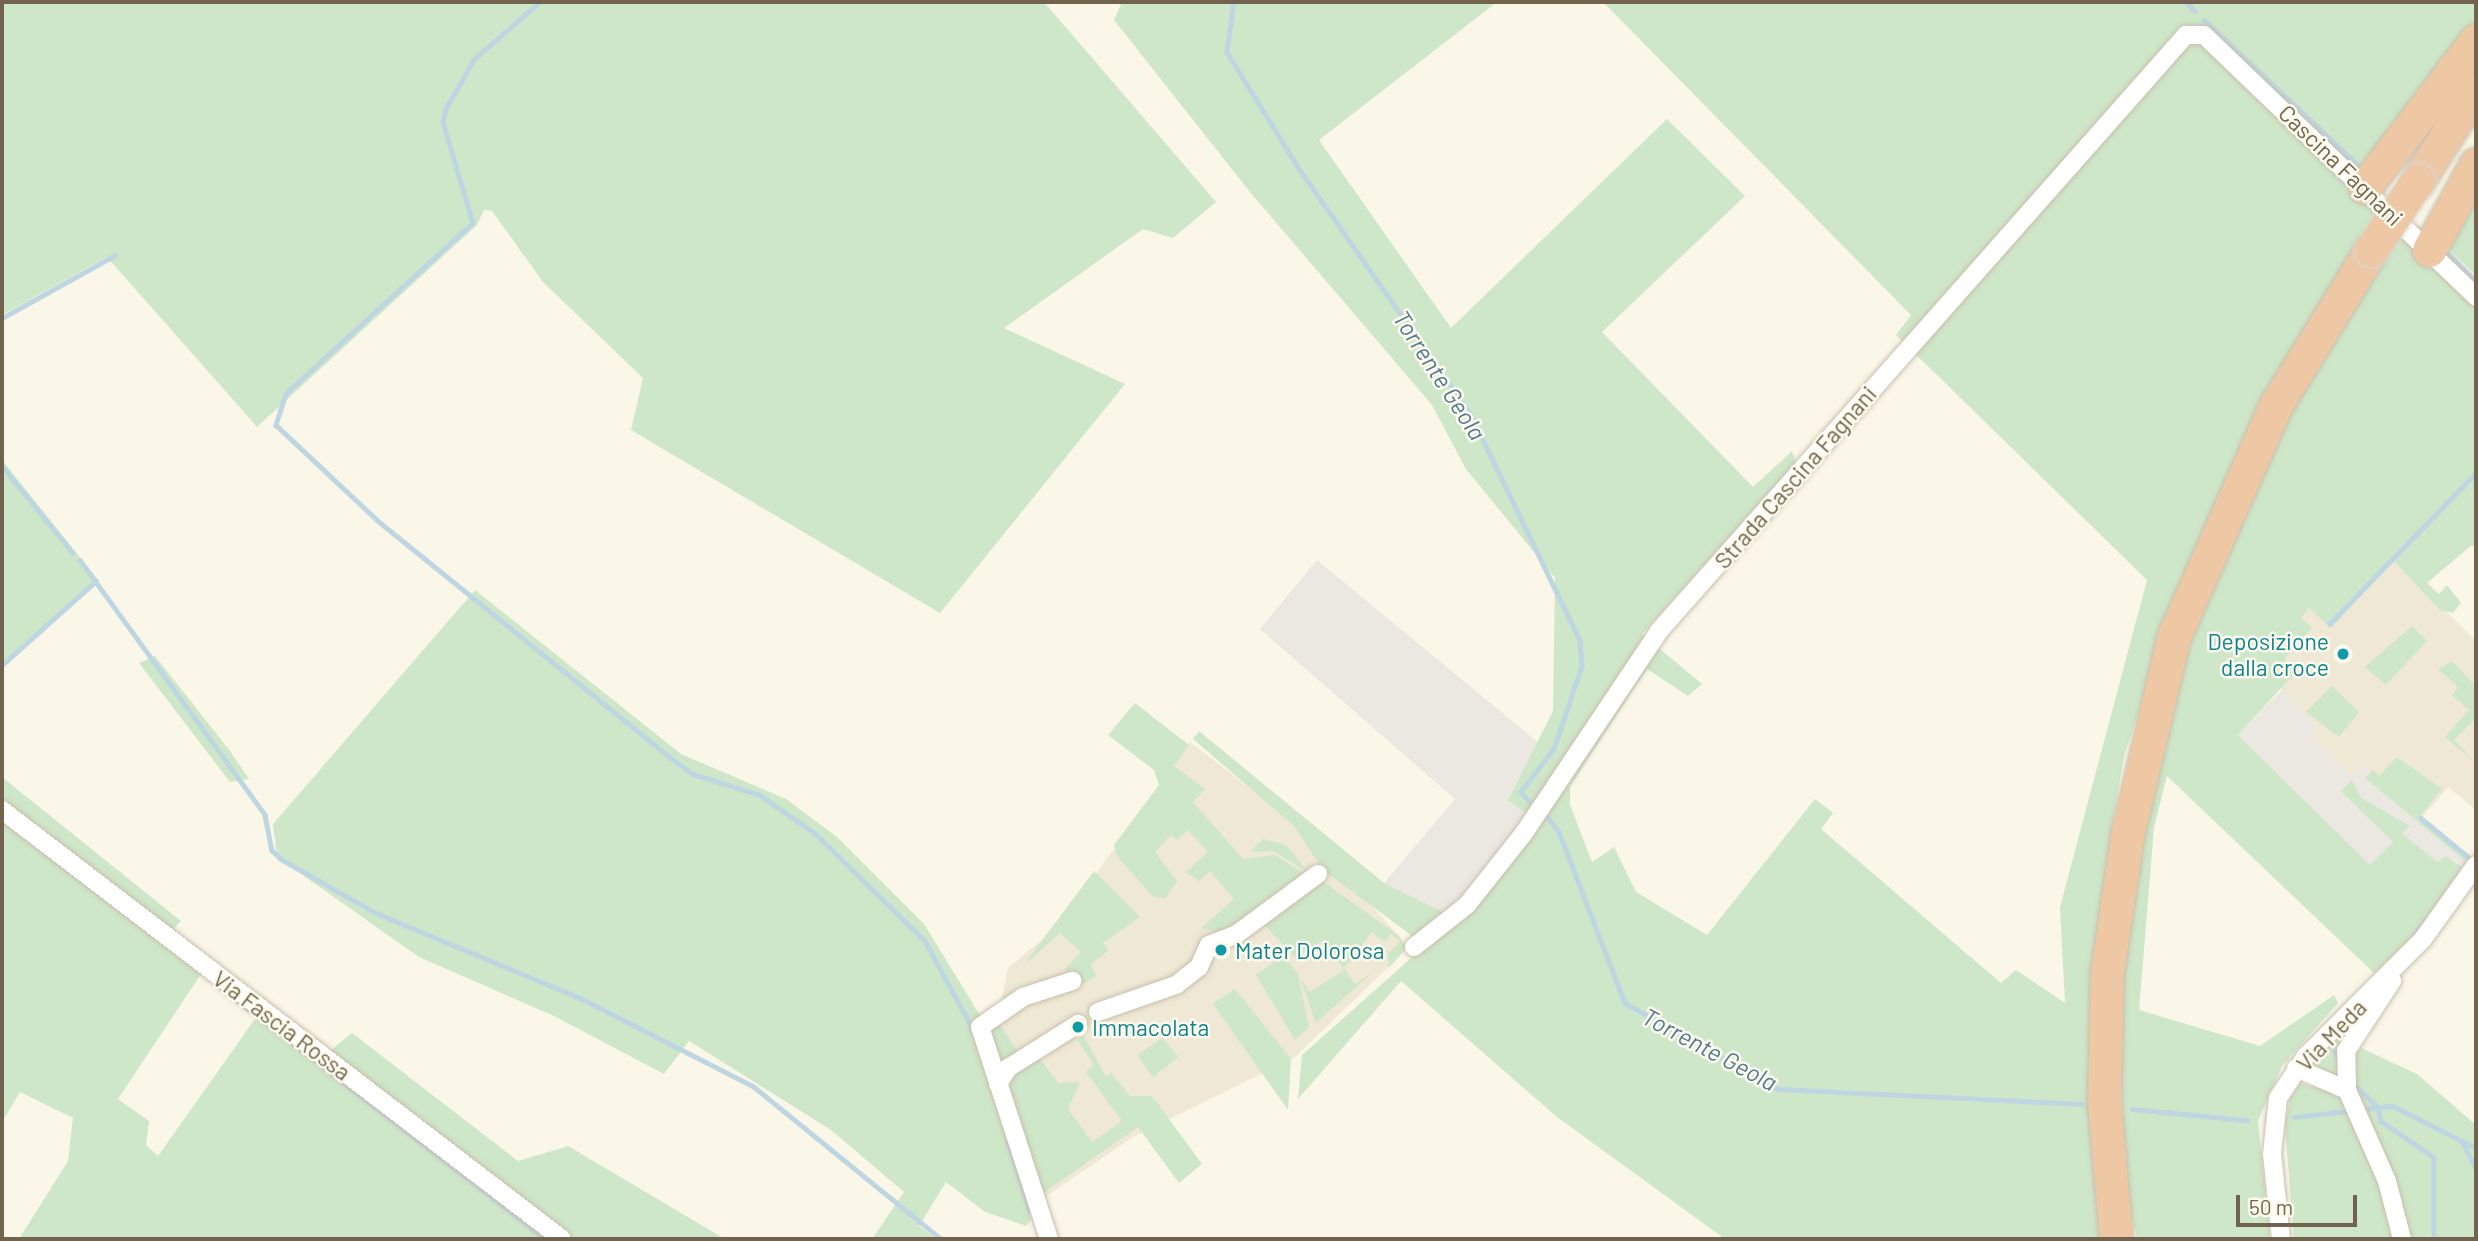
<!DOCTYPE html>
<html>
<head>
<meta charset="utf-8">
<style>
  body { margin:0 }
  #map { position:relative; width:2478px; height:1241px; overflow:hidden; background:#faf7e8; font-family:Barlow,sans-serif }
  div>[style] { position:absolute }
  [style*='--x'] { left:calc(var(--x)*1px); top:calc(var(--y)*1px); width:calc(var(--w)*1px); rotate:calc(var(--a)*1deg) }
  .residential>* { inset:0; background:#eee8d4 }
  .industrial>* { inset:0; background:#ebe8e1 }
  .green>* { inset:0; background:#cee7c8 }
  .stream>* { height:4.5px; margin:-2.25px; padding:0 2.25px; transform-origin:2.25px; border-radius:2.25px; background:#bed6e2 }
  .roads { filter:drop-shadow(0 0 2px #c8bfac) drop-shadow(0 0 2px #c8bfac) }
  .street>* { height:18px; margin:-9px; padding:0 9px; transform-origin:9px; border-radius:9px; background:#fff }
  .highway>* { height:33px; margin:-16.5px; padding:0 16.5px; transform-origin:16.5px; border-radius:16.5px; background:#eec7a5 }
  .bridges { filter:drop-shadow(0 0 2px #dad6d1) drop-shadow(0 0 2px #dad6d1) }
  .highway-bridge>* { height:33px; margin:-16.5px; padding:0 16.5px; transform-origin:16.5px; border-radius:16.5px; background:#eec7a5 }
  .dots>* { width:19px; height:19px; translate:-50% -50%; box-sizing:border-box; border:4px solid #fdfbee; border-radius:50% }
  span { translate:-50% -50%; white-space:nowrap; text-align:center; line-height:1.15; -webkit-text-stroke:5px #fdfbee; paint-order:stroke }
  .street-label { font-size:23px; color:#72634e }
  .culture-label { font-size:23px; color:#0d838f }
  .right { translate:-100% -50%; text-align:right }
  .left { translate:0 -50%; text-align:left }
  .water-label { font-size:24px; color:#517990; font-style:italic }
  .frame { position:absolute; inset:0; border:4px solid #72634e; pointer-events:none }
  .scale { position:absolute; left:2236px; top:1195px; width:121px; height:32px; box-sizing:border-box; border:4px solid #72634e; border-top:0; padding-left:9px; font-size:21px; line-height:24px; white-space:nowrap; color:#72634e; -webkit-text-stroke:5px #fdfbee; paint-order:stroke }
</style>
</head>
<body>
<div id="map">
  <div class="residential">
    <i style="clip-path:polygon(2394px 559px,2475px 640px,2476px 810px,2448px 787px,2439px 798px,2397px 761px,2379px 779px,2352px 776px,2310px 736px,2318px 727px,2277px 684px,2278px 657px,2296px 618px,2310px 604px)"></i>
    <i style="clip-path:polygon(1190px 742px,1299px 826px,1409px 947px,1295px 1057px,1133px 1137px,1042px 1199px,995px 1033px,1008px 968px,1055px 929px,1114px 849px,1158px 888px,1152px 850px,1171px 766px)"></i>
  </div>
  <div class="industrial">
    <i style="clip-path:polygon(1317px 560px,1541px 745px,1528px 762px,1532px 818px,1449px 915px,1384px 883px,1455px 799px,1260px 629px)"></i>
    <i style="clip-path:polygon(2283px 689px,2318px 727px,2310px 736px,2352px 776px,2362px 764px,2380px 779px,2397px 760px,2439px 798px,2422px 817px,2472px 861px,2432px 911px,2370px 865px,2238px 735px)"></i>
  </div>
  <div class="green">
    <i style="clip-path:polygon(2px 2px,1044px 2px,1216px 202px,1173px 238px,1143px 229px,1004px 328px,1125px 384px,940px 613px,631px 430px,643px 378px,543px 282px,492px 211px,484px 210px,477px 225px,257px 427px,107px 257px,2px 315px)"></i>
    <i style="clip-path:polygon(1122px 2px,1497px 2px,1319px 140px,1451px 328px,1667px 119px,1745px 196px,1602px 332px,1753px 487px,1792px 451px,1796px 463px,1642px 634px,1702px 684px,1688px 696px,1647px 669px,1570px 787px,1570px 805px,1592px 862px,1614px 847px,1636px 892px,1707px 935px,1815px 799px,1833px 813px,1821px 829px,2001px 983px,2016px 970px,2065px 1003px,2060px 907px,2147px 580px,1896px 335px,1911px 315px,1603px 2px,2476px 2px,2476px 29px,2353px 196px,2379px 211px,2163px 638px,2124px 756px,2111px 833px,2101px 1239px,1725px 1239px,1557px 1117px,1401px 981px,1298px 1099px,1302px 1055px,1490px 888px,1531px 839px,1532px 818px,1508px 800px,1553px 711px,1555px 578px,1466px 469px,1432px 405px,1250px 192px,1114px 20px)"></i>
    <i style="clip-path:polygon(2476px 178px,2476px 276px,2441px 242px)"></i>
    <i style="clip-path:polygon(2401px 235px,2476px 307px,2476px 549px,2472px 545px,2427px 583px,2439px 594px,2447px 585px,2461px 603px,2453px 613px,2440px 610px,2394px 561px,2331px 628px,2309px 608px,2301px 618px,2312px 628px,2284px 659px,2297px 671px,2238px 735px,2370px 865px,2393px 842px,2341px 791px,2352px 780px,2361px 798px,2410px 826px,2402px 833px,2437px 862px,2445px 856px,2462px 867px,2418px 932px,2374px 973px,2167px 776px,2154px 828px,2139px 1010px,2260px 1046px,2334px 995px,2338px 1003px,2282px 1066px,2258px 1121px,2270px 1239px,2137px 1239px,2125px 1189px,2119px 1009px,2141px 833px,2178px 679px,2221px 553px,2277px 436px)"></i>
    <i style="clip-path:polygon(2px 460px,99px 581px,2px 668px)"></i>
    <i style="clip-path:polygon(475px 590px,681px 754px,786px 799px,837px 837px,924px 924px,981px 1017px,972px 1021px,1031px 1220px,1026px 1226px,985px 1212px,946px 1182px,919px 1226px,937px 1239px,872px 1239px,904px 1192px,831px 1130px,689px 1041px,664px 1074px,554px 1016px,419px 957px,277px 857px,273px 824px)"></i>
    <i style="clip-path:polygon(2412px 626px,2427px 641px,2386px 685px,2365px 667px)"></i>
    <i style="clip-path:polygon(155px 656px,230px 751px,249px 779px,230px 782px,139px 663px)"></i>
    <i style="clip-path:polygon(2452px 661px,2476px 686px,2476px 718px,2454px 740px,2476px 763px,2445px 737px,2469px 710px,2452px 695px,2458px 687px,2438px 669px)"></i>
    <i style="clip-path:polygon(2332px 686px,2359px 712px,2339px 737px,2306px 712px)"></i>
    <i style="clip-path:polygon(1135px 703px,1189px 745px,1174px 766px,1205px 789px,1193px 802px,1243px 859px,1275px 855px,1305px 874px,1226px 933px,1201px 928px,1234px 899px,1210px 871px,1199px 881px,1186px 872px,1208px 852px,1188px 830px,1177px 840px,1171px 835px,1155px 852px,1177px 881px,1165px 899px,1152px 896px,1117px 856px,1114px 845px,1159px 785px,1154px 770px,1108px 735px)"></i>
    <i style="clip-path:polygon(1199px 731px,1384px 883px,1449px 915px,1419px 941px,1323px 870px,1294px 826px,1193px 739px)"></i>
    <i style="clip-path:polygon(2397px 757px,2442px 789px,2421px 815px,2468px 856px,2464px 860px,2365px 778px,2373px 770px,2379px 776px)"></i>
    <i style="clip-path:polygon(2px 777px,181px 921px,170px 933px,2px 799px)"></i>
    <i style="clip-path:polygon(2px 814px,203px 971px,118px 1099px,149px 1121px,146px 1145px,158px 1156px,257px 1016px,552px 1239px,19px 1239px,68px 1161px,73px 1118px,20px 1092px,2px 1122px)"></i>
    <i style="clip-path:polygon(1263px 839px,1286px 845px,1309px 873px,1273px 851px,1250px 852px)"></i>
    <i style="clip-path:polygon(1094px 871px,1140px 917px,1103px 943px,1109px 950px,1090px 965px,1097px 976px,1083px 984px,1065px 969px,1081px 952px,1060px 933px,1023px 966px)"></i>
    <i style="clip-path:polygon(1324px 882px,1399px 936px,1406px 948px,1389px 968px,1388px 954px,1400px 941px,1391px 934px,1384px 942px,1372px 932px,1344px 968px,1355px 984px,1372px 973px,1316px 1023px,1300px 978px,1310px 992px,1344px 970px,1324px 940px,1296px 958px,1262px 923px)"></i>
    <i style="clip-path:polygon(1283px 955px,1298px 974px,1309px 1027px,1295px 1040px,1256px 975px)"></i>
    <i style="clip-path:polygon(1235px 989px,1291px 1059px,1288px 1110px,1213px 1004px)"></i>
    <i style="clip-path:polygon(997px 1020px,1021px 1056px,998px 1066px,987px 1028px)"></i>
    <i style="clip-path:polygon(2358px 1022px,2345px 1081px,2313px 1069px,2313px 1061px)"></i>
    <i style="clip-path:polygon(1078px 1025px,1106px 1077px,1111px 1073px,1130px 1096px,1152px 1096px,1202px 1164px,1179px 1183px,1138px 1127px,1039px 1196px,1004px 1081px,1038px 1056px,1058px 1083px,1080px 1082px,1068px 1109px,1092px 1142px,1122px 1121px,1086px 1072px,1094px 1065px,1078px 1041px)"></i>
    <i style="clip-path:polygon(352px 1033px,518px 1161px,568px 1146px,725px 1239px,568px 1239px,326px 1054px)"></i>
    <i style="clip-path:polygon(1206px 1035px,1153px 1077px,1137px 1055px,1163px 1038px,1178px 1057px)"></i>
    <i style="clip-path:polygon(2361px 1048px,2417px 1074px,2476px 1125px,2476px 1239px,2294px 1239px,2285px 1126px,2290px 1099px,2300px 1083px,2344px 1096px,2351px 1059px)"></i>
  </div>
  <div class="stream">
    <i style="--x:540;--y:2;--w:88;--a:138.7"></i>
    <i style="--x:474;--y:60;--w:56;--a:119.7"></i>
    <i style="--x:446;--y:109;--w:13;--a:103"></i>
    <i style="--x:443;--y:122;--w:105;--a:73.5"></i>
    <i style="--x:473;--y:223;--w:253;--a:137.6"></i>
    <i style="--x:286;--y:394;--w:33;--a:108"></i>
    <i style="--x:276;--y:425;--w:139;--a:43.2"></i>
    <i style="--x:377;--y:520;--w:383;--a:39"></i>
    <i style="--x:675;--y:761;--w:22;--a:36"></i>
    <i style="--x:693;--y:774;--w:70;--a:17.4"></i>
    <i style="--x:760;--y:795;--w:68;--a:34.9"></i>
    <i style="--x:816;--y:834;--w:153;--a:44.5"></i>
    <i style="--x:925;--y:941;--w:100;--a:61.4"></i>
    <i style="--x:1234;--y:2;--w:50;--a:98"></i>
    <i style="--x:1227;--y:52;--w:139;--a:58.3"></i>
    <i style="--x:1300;--y:170;--w:299;--a:55.1"></i>
    <i style="--x:1471;--y:415;--w:250;--a:64.2"></i>
    <i style="--x:1580;--y:640;--w:26;--a:86"></i>
    <i style="--x:1582;--y:666;--w:88;--a:108.6"></i>
    <i style="--x:1554;--y:749;--w:54;--a:127.5"></i>
    <i style="--x:1521;--y:792;--w:12;--a:48"></i>
    <i style="--x:2186;--y:2;--w:13;--a:45"></i>
    <i style="--x:2204;--y:20;--w:217;--a:43.3"></i>
    <i style="--x:2446;--y:251;--w:42;--a:45"></i>
    <i style="--x:2;--y:318;--w:129;--a:-29.1"></i>
    <i style="--x:2;--y:466;--w:112;--a:50.8"></i>
    <i style="--x:80;--y:560;--w:315;--a:54"></i>
    <i style="--x:265;--y:815;--w:36;--a:79"></i>
    <i style="--x:272;--y:850;--w:13;--a:45"></i>
    <i style="--x:281;--y:859;--w:109;--a:29.6"></i>
    <i style="--x:376;--y:913;--w:221;--a:22.6"></i>
    <i style="--x:580;--y:998;--w:194;--a:27"></i>
    <i style="--x:753;--y:1086;--w:242;--a:39.1"></i>
    <i style="--x:2329;--y:624;--w:211;--a:-45.8"></i>
    <i style="--x:2;--y:665;--w:126;--a:-41.8"></i>
    <i style="--x:1547;--y:816;--w:20;--a:53"></i>
    <i style="--x:1559;--y:832;--w:183;--a:68.9"></i>
    <i style="--x:1625;--y:1003;--w:176;--a:29.3"></i>
    <i style="--x:1778;--y:1089;--w:304;--a:2.8"></i>
    <i style="--x:2421;--y:818;--w:67;--a:39.6"></i>
    <i style="--x:2415;--y:934;--w:21;--a:-51"></i>
    <i style="--x:222;--y:989;--w:408;--a:37.7"></i>
    <i style="--x:2335;--y:1051;--w:16;--a:68"></i>
    <i style="--x:2356;--y:1086;--w:30;--a:44"></i>
    <i style="--x:2378;--y:1107;--w:14;--a:78"></i>
    <i style="--x:2381;--y:1121;--w:64;--a:34.2"></i>
    <i style="--x:2434;--y:1157;--w:82;--a:90"></i>
    <i style="--x:2132;--y:1109;--w:116;--a:5.5"></i>
    <i style="--x:2362;--y:1109;--w:31;--a:-6"></i>
    <i style="--x:2393;--y:1106;--w:93;--a:26.8"></i>
    <i style="--x:2294;--y:1117;--w:55;--a:-6.2"></i>
    <i style="--x:1008;--y:1141;--w:73;--a:72.6"></i>
    <i style="--x:2462;--y:1141;--w:30;--a:63"></i>
    <i style="--x:1038;--y:1238;--w:1;--a:45"></i>
  </div>
  <div class="roads">
    <div class="street">
      <i style="--x:2;--y:810;--w:705;--a:37.45"></i>
      <i style="--x:1414;--y:947;--w:68;--a:-38.4"></i>
      <i style="--x:1467;--y:905;--w:92;--a:-51.6"></i>
      <i style="--x:1524;--y:833;--w:243;--a:-56.2"></i>
      <i style="--x:1659;--y:631;--w:796;--a:-48.52"></i>
      <i style="--x:2186;--y:35;--w:18;--a:0"></i>
      <i style="--x:2204;--y:35;--w:378;--a:43.9"></i>
      <i style="--x:1098;--y:1012;--w:83;--a:-19.1"></i>
      <i style="--x:1176;--y:985;--w:29;--a:-38"></i>
      <i style="--x:1199;--y:967;--w:24;--a:-66"></i>
      <i style="--x:1209;--y:945;--w:30;--a:-21"></i>
      <i style="--x:1237;--y:934;--w:101;--a:-36.5"></i>
      <i style="--x:2296;--y:1068;--w:56;--a:23.3"></i>
      <i style="--x:2347;--y:1090;--w:99;--a:66.3"></i>
      <i style="--x:2387;--y:1181;--w:60;--a:75.5"></i>
      <i style="--x:998;--y:1084;--w:19;--a:-58"></i>
      <i style="--x:1008;--y:1068;--w:83;--a:-32.2"></i>
      <i style="--x:2347;--y:1090;--w:39;--a:-91"></i>
      <i style="--x:2346;--y:1051;--w:84;--a:-56.7"></i>
      <i style="--x:1049;--y:1239;--w:223;--a:-108"></i>
      <i style="--x:980;--y:1027;--w:52;--a:-34.9"></i>
      <i style="--x:1023;--y:997;--w:52;--a:-18.1"></i>
      <i style="--x:2281;--y:1239;--w:85;--a:-96"></i>
      <i style="--x:2272;--y:1154;--w:56;--a:-83.9"></i>
      <i style="--x:2278;--y:1098;--w:50;--a:-56.3"></i>
      <i style="--x:2306;--y:1056;--w:165;--a:-45"></i>
      <i style="--x:2423;--y:939;--w:91;--a:-54.4"></i>
    </div>
    <div class="highway">
      <i style="--x:2418;--y:180;--w:108;--a:-57.5"></i>
      <i style="--x:2365;--y:187;--w:184;--a:-52.9"></i>
      <i style="--x:2429;--y:250;--w:98;--a:-61.3"></i>
      <i style="--x:2116;--y:1239;--w:138;--a:-95"></i>
      <i style="--x:2104;--y:1102;--w:130;--a:-88.7"></i>
      <i style="--x:2107;--y:972;--w:137;--a:-81.6"></i>
      <i style="--x:2127;--y:836;--w:205;--a:-76.8"></i>
      <i style="--x:2174;--y:636;--w:253;--a:-66.2"></i>
      <i style="--x:2276;--y:405;--w:182;--a:-58.5"></i>
    </div>
  </div>
  <div class="bridges">
    <div class="highway-bridge">
      <i style="--x:2371;--y:250;--w:84;--a:-56.1"></i>
    </div>
  </div>
  <div class="dots">
    <i style="left:2343px;top:654px;background:#0f9aa8"></i>
    <i style="left:1221px;top:950px;background:#0f9aa8"></i>
    <i style="left:1078px;top:1027px;background:#0f9aa8"></i>
  </div>
  <div class="street-label">
    <span style="left:2341px;top:165px;rotate:44deg">Cascina Fagnani</span>
    <span style="left:1795px;top:477px;rotate:-49deg">Strada Cascina Fagnani</span>
    <span style="left:282px;top:1025px;rotate:37deg">Via Fascia Rossa</span>
    <span style="left:2331px;top:1035px;rotate:-46deg">Via Meda</span>
  </div>
  <div class="culture-label">
    <span class="right" style="left:2329px;top:654px">Deposizione<br>dalla croce</span>
    <span class="left" style="left:1235px;top:950px">Mater Dolorosa</span>
    <span class="left" style="left:1092px;top:1027px">Immacolata</span>
  </div>
  <div class="water-label">
    <span style="left:1440px;top:375px;rotate:57deg">Torrente Geola</span>
    <span style="left:1710px;top:1049px;rotate:28deg">Torrente Geola</span>
  </div>
  <div class="frame"></div>
  <div class="scale">50 m</div>
</div>
</body>
</html>
